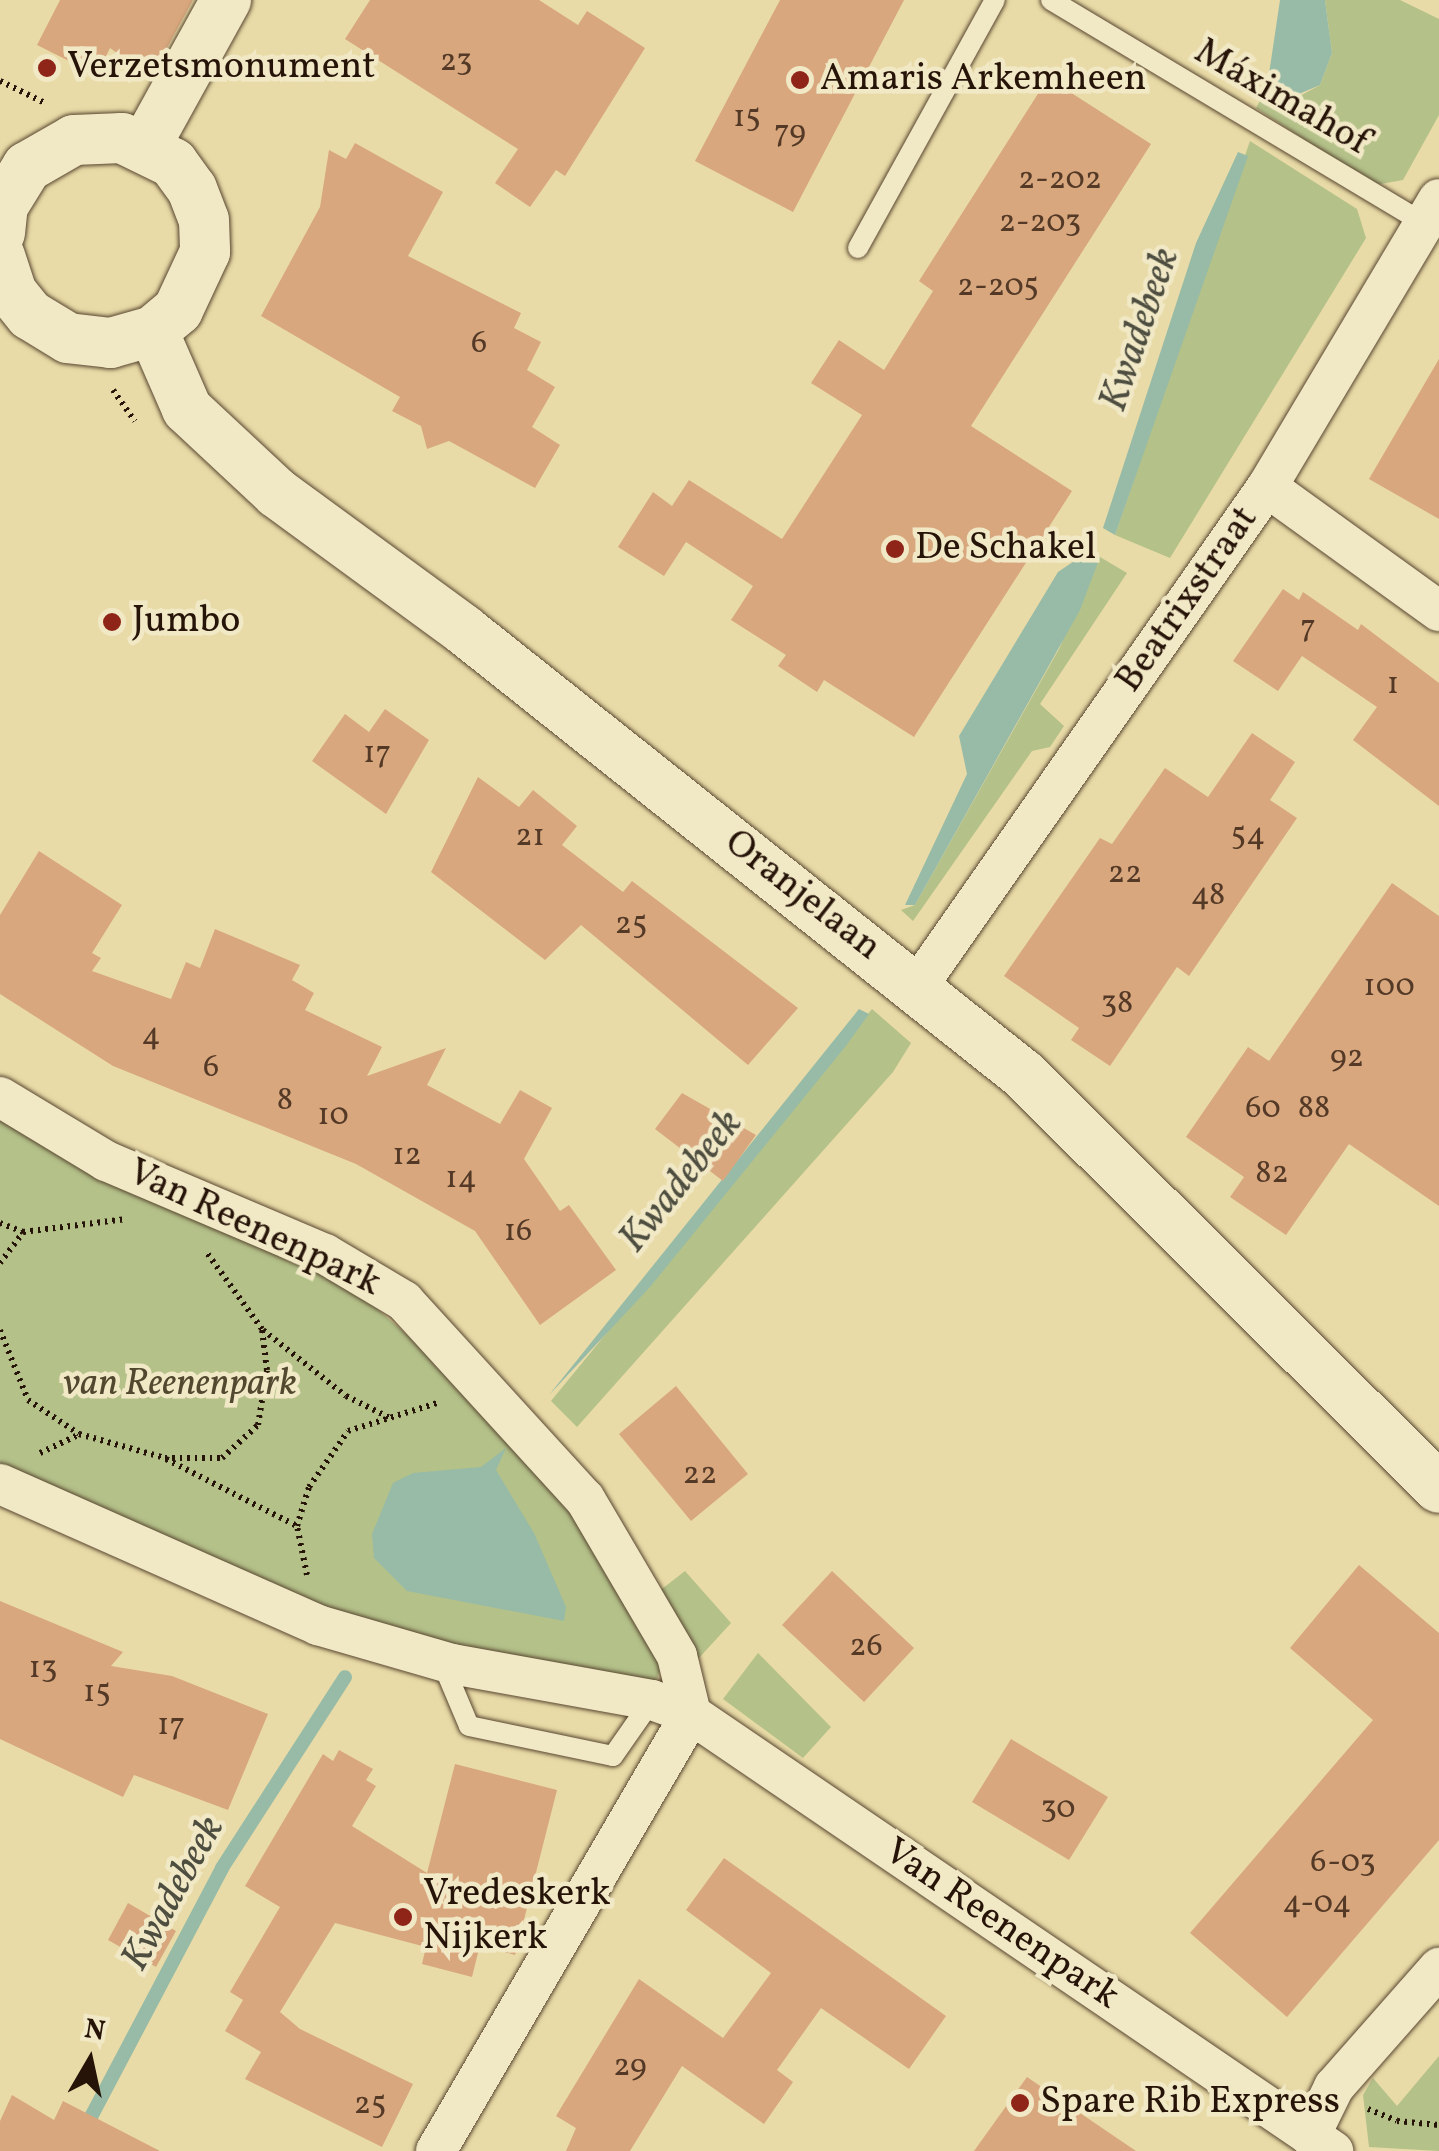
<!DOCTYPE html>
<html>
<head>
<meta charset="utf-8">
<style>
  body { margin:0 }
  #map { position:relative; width:1439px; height:2151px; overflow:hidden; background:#e9dba7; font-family:Vollkorn,serif }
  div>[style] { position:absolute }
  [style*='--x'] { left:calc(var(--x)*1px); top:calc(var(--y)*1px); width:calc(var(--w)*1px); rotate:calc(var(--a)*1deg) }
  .green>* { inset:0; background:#b4c189 }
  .water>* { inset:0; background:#97bba6 }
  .stream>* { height:14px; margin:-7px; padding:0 7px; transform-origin:7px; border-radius:7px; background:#97bba6 }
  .building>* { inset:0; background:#d8a77e }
  .path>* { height:6px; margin-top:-3px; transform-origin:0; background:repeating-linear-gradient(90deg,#271409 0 2.5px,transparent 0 7.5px) }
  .roads { filter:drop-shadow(0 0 2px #584630) drop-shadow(0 0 2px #584630) }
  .service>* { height:20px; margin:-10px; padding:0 10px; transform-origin:10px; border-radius:10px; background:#f1e8c6 }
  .minor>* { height:40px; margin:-20px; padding:0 20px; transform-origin:20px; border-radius:20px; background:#f1e8c6 }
  .tertiary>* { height:50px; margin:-25px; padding:0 25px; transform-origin:25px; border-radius:25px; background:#f1e8c6 }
  .dots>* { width:28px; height:28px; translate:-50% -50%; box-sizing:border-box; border:5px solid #f1e8c6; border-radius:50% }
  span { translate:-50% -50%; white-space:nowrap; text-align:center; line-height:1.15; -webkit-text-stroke:9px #f1e8c6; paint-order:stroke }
  .number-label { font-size:32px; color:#533926 }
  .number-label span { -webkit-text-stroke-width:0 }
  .poi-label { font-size:38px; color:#271409 }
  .left { translate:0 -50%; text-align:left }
  .street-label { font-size:38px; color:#271409 }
  .park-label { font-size:38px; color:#51482f; font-style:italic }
  .water-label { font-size:40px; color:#4e4e40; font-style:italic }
  .north { position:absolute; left:40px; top:2011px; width:100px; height:100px; -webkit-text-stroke:8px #f1e8c6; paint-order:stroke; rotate:9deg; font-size:28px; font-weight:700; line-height:40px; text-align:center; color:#271409 }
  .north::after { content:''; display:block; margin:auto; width:35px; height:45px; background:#271409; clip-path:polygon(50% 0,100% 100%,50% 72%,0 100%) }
</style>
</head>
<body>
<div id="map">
  <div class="green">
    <i style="clip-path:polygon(1325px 0,1400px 0,1439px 19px,1439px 115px,1403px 180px,1375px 185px,1256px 108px,1266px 90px,1298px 97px,1320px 85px,1332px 53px)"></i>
    <i style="clip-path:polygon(1250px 141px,1357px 209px,1366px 238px,1170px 558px,1115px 535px)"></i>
    <i style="clip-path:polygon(1100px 557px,1127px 573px,1040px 704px,1064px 726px,1050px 747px,1032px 751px,913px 921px,901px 910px,915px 905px,1059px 649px)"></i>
    <i style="clip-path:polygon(872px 1009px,911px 1043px,893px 1072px,577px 1427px,551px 1401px)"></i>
    <i style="clip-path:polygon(0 1113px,346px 1282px,437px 1361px,571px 1510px,663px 1661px,655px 1685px,359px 1626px,0 1468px)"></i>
    <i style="clip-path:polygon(685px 1571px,731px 1623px,698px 1659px,658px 1592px)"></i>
    <i style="clip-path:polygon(758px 1653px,831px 1727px,803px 1758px,723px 1699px)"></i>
    <i style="clip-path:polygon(1439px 2056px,1439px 2151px,1369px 2147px,1363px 2095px,1373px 2078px,1397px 2106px)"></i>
  </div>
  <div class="water">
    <i style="clip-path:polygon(1280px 0,1325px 0,1332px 53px,1320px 85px,1285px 100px,1266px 94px)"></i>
    <i style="clip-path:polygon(1238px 152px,1248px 156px,1115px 535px,1103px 528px,1196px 243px)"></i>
    <i style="clip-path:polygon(1089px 551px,1100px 557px,1080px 610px,915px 905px,905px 905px,967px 774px,959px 736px,1058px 572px)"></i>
    <i style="clip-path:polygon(859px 1009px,869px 1014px,845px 1047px,650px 1287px,549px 1395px)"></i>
    <i style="clip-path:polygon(506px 1448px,496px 1470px,534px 1533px,566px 1607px,564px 1621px,407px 1591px,374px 1558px,372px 1534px,393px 1483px,413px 1473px,481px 1467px)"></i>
  </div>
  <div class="stream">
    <i style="--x:73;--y:2151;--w:320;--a:-62.2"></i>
    <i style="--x:222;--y:1868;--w:227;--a:-57.2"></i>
  </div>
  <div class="building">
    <i style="clip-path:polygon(60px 0,193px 0,151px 77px,110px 48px,97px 75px,37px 45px)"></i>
    <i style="clip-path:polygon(370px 0,539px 0,578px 25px,587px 11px,645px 48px,565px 176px,556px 170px,530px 207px,495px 183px,518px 149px,345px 39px)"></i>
    <i style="clip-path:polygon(780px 0,904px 0,793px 212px,695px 161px)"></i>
    <i style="clip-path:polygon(1048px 78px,1151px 144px,971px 426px,1072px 491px,914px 737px,824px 680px,817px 692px,778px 666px,786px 655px,731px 620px,753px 586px,686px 542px,664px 576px,618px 547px,653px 492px,672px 506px,689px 480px,782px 539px,862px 415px,811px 383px,839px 340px,884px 370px,933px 291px,919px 281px)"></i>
    <i style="clip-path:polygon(355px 143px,443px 192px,408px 256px,521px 313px,514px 328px,541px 342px,527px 370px,555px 387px,532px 427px,560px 445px,535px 488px,449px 441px,427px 449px,421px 426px,392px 411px,400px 397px,261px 316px,320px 207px,329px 150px,346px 159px)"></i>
    <i style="clip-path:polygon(1439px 359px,1439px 519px,1369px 479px)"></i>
    <i style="clip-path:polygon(1283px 589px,1299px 600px,1303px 592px,1358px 630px,1361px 624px,1439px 683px,1439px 806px,1353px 740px,1377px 707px,1302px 656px,1278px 691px,1233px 661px)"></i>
    <i style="clip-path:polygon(385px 709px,429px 740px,386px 814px,312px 761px,345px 714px,369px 732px)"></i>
    <i style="clip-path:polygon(1252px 733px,1295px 762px,1270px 800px,1297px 818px,1189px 976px,1177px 967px,1110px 1066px,1071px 1040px,1079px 1028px,1004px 976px,1100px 838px,1112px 844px,1165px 768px,1208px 797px)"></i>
    <i style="clip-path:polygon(478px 777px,519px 807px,533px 790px,577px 826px,562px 845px,623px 892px,632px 881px,798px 1008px,748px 1065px,581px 925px,545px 960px,431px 872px)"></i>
    <i style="clip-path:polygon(39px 851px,122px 905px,92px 953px,101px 958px,92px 971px,171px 999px,186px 962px,200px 968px,215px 929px,300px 965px,292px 980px,314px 993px,305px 1010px,382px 1047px,367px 1076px,446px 1048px,427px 1085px,500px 1124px,520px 1090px,552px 1108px,524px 1159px,560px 1211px,569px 1205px,616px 1270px,540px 1325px,475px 1231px,356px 1164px,113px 1066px,0 994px,0 915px)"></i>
    <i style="clip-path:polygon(1392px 883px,1439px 916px,1439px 1206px,1349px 1144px,1286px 1235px,1230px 1197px,1244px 1177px,1186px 1137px,1248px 1047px,1269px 1061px)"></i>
    <i style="clip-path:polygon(682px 1093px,756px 1135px,723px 1181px,655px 1129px)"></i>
    <i style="clip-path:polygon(676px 1386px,748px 1474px,691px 1521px,619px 1434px)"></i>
    <i style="clip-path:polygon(1359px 1565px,1439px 1633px,1439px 1840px,1287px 2017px,1190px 1933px,1373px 1720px,1290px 1648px)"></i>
    <i style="clip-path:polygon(832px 1571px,914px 1648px,864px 1702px,782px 1625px)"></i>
    <i style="clip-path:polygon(0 1601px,123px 1652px,111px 1666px,172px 1676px,268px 1714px,228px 1810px,134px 1775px,123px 1797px,0 1739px)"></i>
    <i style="clip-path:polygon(1011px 1739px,1108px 1797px,1069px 1860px,972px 1802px)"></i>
    <i style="clip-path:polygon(339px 1750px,373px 1769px,366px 1780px,376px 1786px,352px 1826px,427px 1873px,455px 1764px,557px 1790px,515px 1955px,480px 1945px,472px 1977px,422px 1964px,426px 1947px,335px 1923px,280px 2012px,300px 2029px,413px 2084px,382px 2147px,245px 2079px,261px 2052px,225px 2031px,243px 2000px,230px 1992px,280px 1907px,245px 1886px,323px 1754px,333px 1761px)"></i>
    <i style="clip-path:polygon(724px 1858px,946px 2016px,909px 2069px,821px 2008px,777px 2070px,793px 2082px,764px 2124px,682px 2066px,630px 2151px,566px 2151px,576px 2128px,556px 2116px,639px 1979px,723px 2038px,771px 1973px,686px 1910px)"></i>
    <i style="clip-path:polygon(128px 1903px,176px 1931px,156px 1967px,108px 1940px)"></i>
    <i style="clip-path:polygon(1027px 2077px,1136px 2151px,974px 2151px)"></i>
    <i style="clip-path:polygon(12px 2095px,54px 2120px,63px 2101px,160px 2151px,0 2151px,0 2121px)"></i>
  </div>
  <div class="path">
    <i style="--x:0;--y:81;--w:50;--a:26.1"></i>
    <i style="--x:113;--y:390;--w:38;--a:55"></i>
    <i style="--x:0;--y:1223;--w:25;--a:21"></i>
    <i style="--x:23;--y:1232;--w:104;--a:-7.2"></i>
    <i style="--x:0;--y:1263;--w:39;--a:-53"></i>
    <i style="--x:0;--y:1330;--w:75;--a:68.2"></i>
    <i style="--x:28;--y:1400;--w:61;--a:33.7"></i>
    <i style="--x:79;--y:1434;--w:89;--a:15.6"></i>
    <i style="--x:165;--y:1458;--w:57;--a:0"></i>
    <i style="--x:222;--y:1458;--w:49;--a:-42.5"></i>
    <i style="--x:258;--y:1425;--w:56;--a:-80.7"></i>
    <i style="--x:267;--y:1370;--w:41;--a:-97"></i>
    <i style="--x:262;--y:1329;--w:94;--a:-125.9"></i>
    <i style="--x:263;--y:1330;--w:106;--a:38.5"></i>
    <i style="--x:346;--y:1396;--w:49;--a:26.6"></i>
    <i style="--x:40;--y:1453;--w:42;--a:-25.3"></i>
    <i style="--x:166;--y:1459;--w:147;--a:27.1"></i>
    <i style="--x:307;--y:1575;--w:50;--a:-101.5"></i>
    <i style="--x:297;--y:1526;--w:41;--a:-72.9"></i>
    <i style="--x:309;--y:1487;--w:68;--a:-55.1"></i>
    <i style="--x:348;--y:1431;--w:93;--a:-17.5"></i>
    <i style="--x:1368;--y:2109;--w:31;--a:22"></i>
    <i style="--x:1397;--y:2121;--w:42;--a:5.4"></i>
  </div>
  <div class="roads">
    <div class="service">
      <i style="--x:1051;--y:0;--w:436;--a:30.9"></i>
      <i style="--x:858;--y:248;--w:283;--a:-61.1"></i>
      <i style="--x:442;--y:1662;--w:69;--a:67.1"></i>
      <i style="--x:469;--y:1726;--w:147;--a:11.8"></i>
      <i style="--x:613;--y:1756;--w:68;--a:-55.1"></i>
    </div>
    <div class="minor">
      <i style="--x:1267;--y:487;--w:212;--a:35.8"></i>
      <i style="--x:917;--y:987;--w:610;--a:-55.01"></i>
      <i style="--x:1267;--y:487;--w:335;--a:-59.2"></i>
      <i style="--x:0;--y:1097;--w:124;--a:31.1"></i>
      <i style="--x:106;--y:1161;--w:238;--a:23"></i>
      <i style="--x:325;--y:1254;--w:92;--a:30.7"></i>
      <i style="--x:404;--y:1301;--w:268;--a:47.6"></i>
      <i style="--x:585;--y:1499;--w:182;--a:59.6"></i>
      <i style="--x:677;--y:1656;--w:60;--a:76.4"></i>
      <i style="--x:691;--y:1714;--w:506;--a:120.26"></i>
      <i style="--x:0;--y:1484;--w:348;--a:23.9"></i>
      <i style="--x:318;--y:1625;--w:140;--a:16.2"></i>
      <i style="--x:452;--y:1664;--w:203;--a:10.2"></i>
      <i style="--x:652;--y:1700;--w:41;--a:19.7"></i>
      <i style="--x:691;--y:1714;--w:777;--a:34.24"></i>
      <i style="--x:1310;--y:2136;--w:55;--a:-63.9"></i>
      <i style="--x:1334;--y:2087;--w:159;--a:-48.6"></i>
    </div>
    <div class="tertiary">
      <i style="--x:146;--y:145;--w:166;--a:-61.1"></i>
      <i style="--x:0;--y:233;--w:27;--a:-84"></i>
      <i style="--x:3;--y:206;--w:46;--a:-58.4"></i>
      <i style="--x:27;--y:167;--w:54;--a:-29.9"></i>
      <i style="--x:74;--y:140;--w:48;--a:-2.4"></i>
      <i style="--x:122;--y:138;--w:57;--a:26.1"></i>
      <i style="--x:173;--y:163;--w:32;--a:54"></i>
      <i style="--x:192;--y:189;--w:33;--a:69"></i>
      <i style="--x:204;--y:220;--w:32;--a:88"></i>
      <i style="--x:205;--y:252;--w:64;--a:115"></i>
      <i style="--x:178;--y:310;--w:33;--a:140"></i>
      <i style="--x:153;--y:331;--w:44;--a:164.1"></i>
      <i style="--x:111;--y:343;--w:43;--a:-173.4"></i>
      <i style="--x:68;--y:338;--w:44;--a:-148.8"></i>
      <i style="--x:30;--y:315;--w:28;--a:-129"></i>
      <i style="--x:12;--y:293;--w:38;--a:-108"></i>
      <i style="--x:153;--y:331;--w:85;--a:66.4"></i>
      <i style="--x:187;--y:409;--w:123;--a:43"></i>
      <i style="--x:277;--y:493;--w:232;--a:36.2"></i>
      <i style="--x:464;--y:630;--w:715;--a:38.47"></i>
      <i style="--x:1024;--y:1075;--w:585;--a:44.86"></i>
    </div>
  </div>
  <div class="dots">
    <i style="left:47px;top:68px;background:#8f2418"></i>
    <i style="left:800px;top:80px;background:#8f2418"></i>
    <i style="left:895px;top:549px;background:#8f2418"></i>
    <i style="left:112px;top:622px;background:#8f2418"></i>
    <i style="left:403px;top:1917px;background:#8f2418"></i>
    <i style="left:1020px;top:2103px;background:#8f2418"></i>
  </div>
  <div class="number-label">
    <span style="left:456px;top:62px">23</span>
    <span style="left:747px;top:118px">15</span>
    <span style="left:790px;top:133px">79</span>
    <span style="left:1060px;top:180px">2-202</span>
    <span style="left:1040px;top:223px">2-203</span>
    <span style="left:998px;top:287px">2-205</span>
    <span style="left:479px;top:344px">6</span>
    <span style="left:1308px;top:628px">7</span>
    <span style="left:1393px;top:685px">1</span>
    <span style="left:377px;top:754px">17</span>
    <span style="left:1248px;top:836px">54</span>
    <span style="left:530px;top:837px">21</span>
    <span style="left:1125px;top:874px">22</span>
    <span style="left:1208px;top:896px">48</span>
    <span style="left:631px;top:925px">25</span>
    <span style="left:1389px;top:987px">100</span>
    <span style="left:1117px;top:1004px">38</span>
    <span style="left:151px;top:1036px">4</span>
    <span style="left:1347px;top:1058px">92</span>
    <span style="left:211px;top:1068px">6</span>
    <span style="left:285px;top:1101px">8</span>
    <span style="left:1263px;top:1109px">60</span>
    <span style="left:1314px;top:1109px">88</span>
    <span style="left:333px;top:1116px">10</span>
    <span style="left:407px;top:1156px">12</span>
    <span style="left:1272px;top:1174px">82</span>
    <span style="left:461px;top:1179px">14</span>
    <span style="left:518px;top:1232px">16</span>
    <span style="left:700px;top:1475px">22</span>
    <span style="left:866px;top:1647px">26</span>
    <span style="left:43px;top:1669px">13</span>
    <span style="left:97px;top:1693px">15</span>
    <span style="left:171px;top:1726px">17</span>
    <span style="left:1058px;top:1809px">30</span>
    <span style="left:1343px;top:1863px">6-03</span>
    <span style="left:1317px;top:1904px">4-04</span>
    <span style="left:630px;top:2067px">29</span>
    <span style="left:370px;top:2105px">25</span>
  </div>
  <div class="poi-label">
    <span class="left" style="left:67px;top:68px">Verzetsmonument</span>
    <span class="left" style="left:820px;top:80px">Amaris Arkemheen</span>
    <span class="left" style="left:915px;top:549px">De Schakel</span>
    <span class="left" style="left:132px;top:622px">Jumbo</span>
    <span class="left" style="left:423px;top:1917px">Vredeskerk<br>Nijkerk</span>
    <span class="left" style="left:1040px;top:2103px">Spare Rib Express</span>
  </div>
  <div class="street-label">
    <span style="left:1281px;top:98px;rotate:30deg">Máximahof</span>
    <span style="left:1188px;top:600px;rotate:-55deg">Beatrixstraat</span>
    <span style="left:802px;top:896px;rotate:38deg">Oranjelaan</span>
    <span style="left:254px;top:1229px;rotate:25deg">Van Reenenpark</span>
    <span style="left:1001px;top:1925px;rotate:34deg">Van Reenenpark</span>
  </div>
  <div class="park-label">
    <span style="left:180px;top:1385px">van Reenenpark</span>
  </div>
  <div class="water-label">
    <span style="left:1141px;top:330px;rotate:-71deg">Kwadebeek</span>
    <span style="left:682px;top:1182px;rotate:-51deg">Kwadebeek</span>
    <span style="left:174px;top:1894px;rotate:-61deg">Kwadebeek</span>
  </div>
  <div class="north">N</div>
</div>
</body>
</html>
